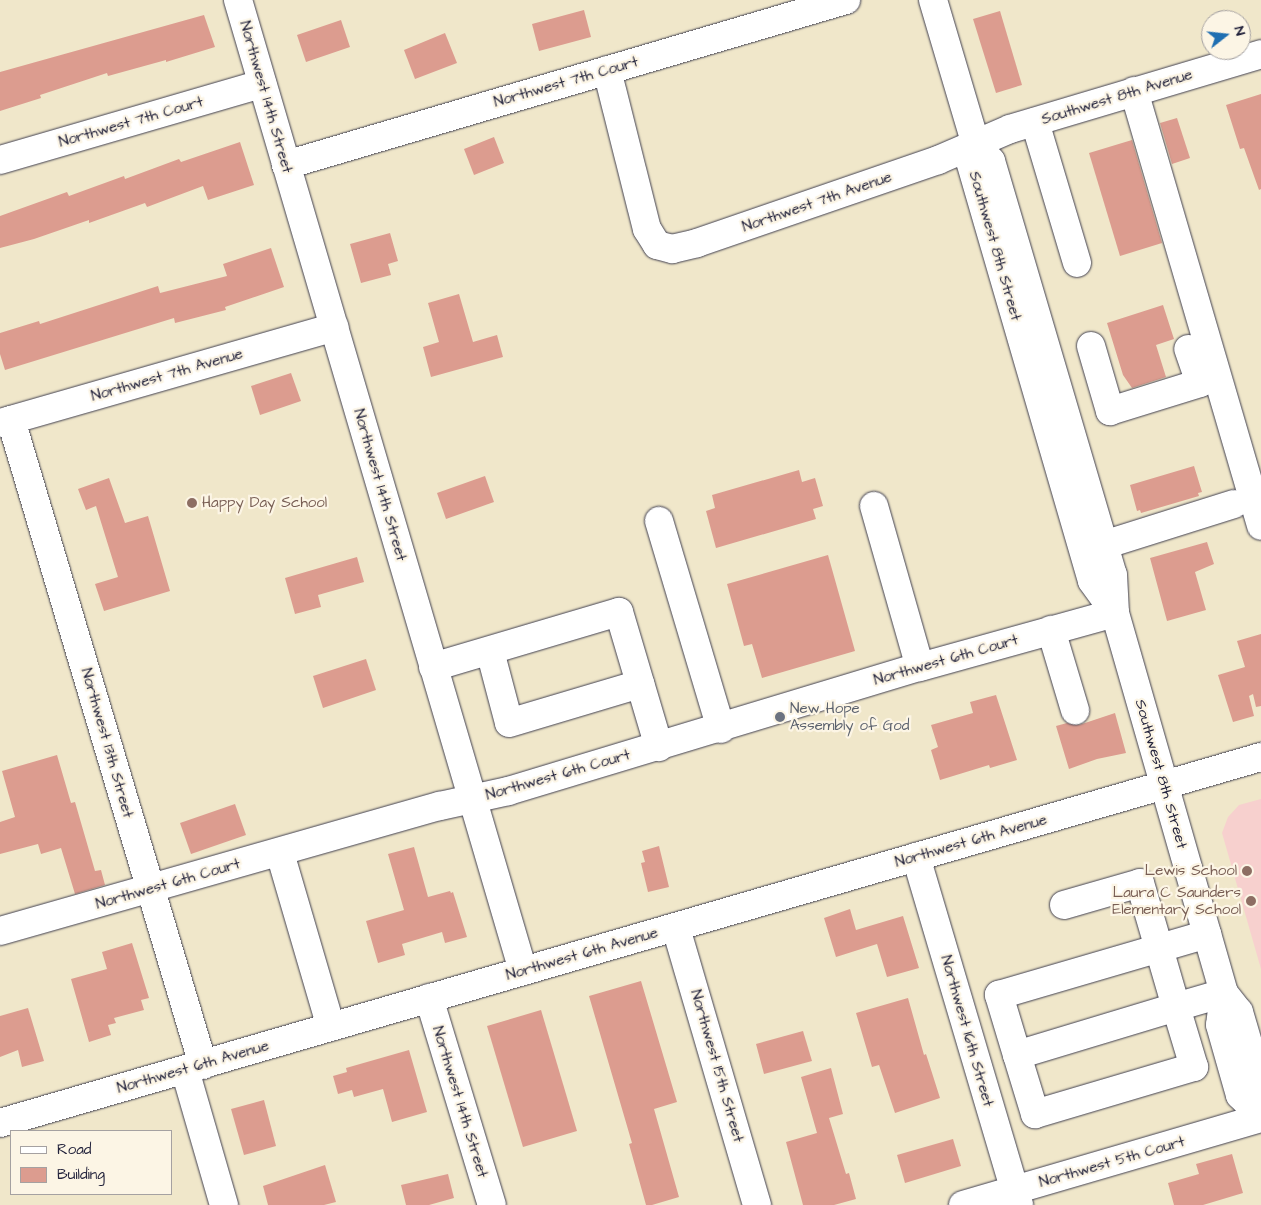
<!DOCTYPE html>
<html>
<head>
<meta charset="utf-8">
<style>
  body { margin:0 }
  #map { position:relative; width:1261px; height:1205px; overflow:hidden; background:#f0e7ca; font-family:"Architects Daughter",sans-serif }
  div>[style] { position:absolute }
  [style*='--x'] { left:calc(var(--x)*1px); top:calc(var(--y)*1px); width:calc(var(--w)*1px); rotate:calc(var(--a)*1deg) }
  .built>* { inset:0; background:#f7d0ce }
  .building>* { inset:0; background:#dc9c8f }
  .roads { filter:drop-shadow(0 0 1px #414050) drop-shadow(0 0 1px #414050) }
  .minor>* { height:28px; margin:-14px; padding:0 14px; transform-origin:14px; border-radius:14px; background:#fff }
  .dots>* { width:14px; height:14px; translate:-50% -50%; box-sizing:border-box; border:2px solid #fcf5e5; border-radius:50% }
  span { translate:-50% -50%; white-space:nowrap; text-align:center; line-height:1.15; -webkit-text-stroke:4.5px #fcf5e5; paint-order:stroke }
  .street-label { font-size:15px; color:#22223b }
  .education-label { font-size:15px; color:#785e54 }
  .left { translate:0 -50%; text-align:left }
  .right { translate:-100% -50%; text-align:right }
  .worship-label { font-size:15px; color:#5b616d }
  .legend { position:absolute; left:10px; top:1130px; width:162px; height:65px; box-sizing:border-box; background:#fcf5e5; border:1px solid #a5a1a1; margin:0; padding:6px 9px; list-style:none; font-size:15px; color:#22223b }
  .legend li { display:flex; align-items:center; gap:10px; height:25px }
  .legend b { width:25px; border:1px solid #a5a1a1 }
  .north { position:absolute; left:1201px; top:10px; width:50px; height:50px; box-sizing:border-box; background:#fcf5e5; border:1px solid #a5a1a1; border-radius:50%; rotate:74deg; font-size:14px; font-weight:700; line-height:20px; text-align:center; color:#22223b }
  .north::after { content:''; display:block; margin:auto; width:18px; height:22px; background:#1f6fb2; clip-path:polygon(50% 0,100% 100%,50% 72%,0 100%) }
</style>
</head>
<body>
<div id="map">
  <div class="built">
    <i style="clip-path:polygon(1261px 799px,1261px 969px,1222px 833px,1228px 817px,1239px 805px)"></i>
  </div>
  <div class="building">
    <i style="clip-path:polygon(584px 10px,591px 37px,539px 51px,532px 24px)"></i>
    <i style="clip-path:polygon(1000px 11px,1022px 85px,996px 93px,973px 19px)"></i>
    <i style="clip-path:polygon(204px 15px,215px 47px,166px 62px,166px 60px,108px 76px,107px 73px,40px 95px,41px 98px,0 111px,0 72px)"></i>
    <i style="clip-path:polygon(341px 20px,350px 47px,306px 62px,297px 35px)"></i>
    <i style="clip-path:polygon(445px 33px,457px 63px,415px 79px,404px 50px)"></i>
    <i style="clip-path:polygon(1261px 94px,1261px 189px,1259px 190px,1244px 148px,1240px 149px,1226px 105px)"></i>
    <i style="clip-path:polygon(1177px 118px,1190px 158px,1172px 164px,1160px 123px)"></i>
    <i style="clip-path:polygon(494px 137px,504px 163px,474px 175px,464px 149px)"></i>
    <i style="clip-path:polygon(1132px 140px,1162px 243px,1120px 256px,1089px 153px)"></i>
    <i style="clip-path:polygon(240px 142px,254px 185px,208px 200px,203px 186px,147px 207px,145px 203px,89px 223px,89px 220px,34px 239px,0 248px,0 216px,67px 192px,69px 196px,124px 176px,125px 179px,179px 159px,181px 162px)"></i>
    <i style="clip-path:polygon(390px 233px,398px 261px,388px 264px,391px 275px,361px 283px,350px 244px)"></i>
    <i style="clip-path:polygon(271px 248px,284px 287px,225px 307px,226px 310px,175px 323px,174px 318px,5px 370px,0 354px,0 333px,39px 321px,40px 324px,158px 286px,160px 293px,227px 276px,223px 264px)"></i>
    <i style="clip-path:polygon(459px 294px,473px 342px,497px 335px,503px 357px,431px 377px,423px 347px,439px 342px,428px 303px)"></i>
    <i style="clip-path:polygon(1163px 305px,1174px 339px,1156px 345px,1166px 377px,1132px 388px,1123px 375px,1107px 323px)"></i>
    <i style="clip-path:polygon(291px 373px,301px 401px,260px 415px,251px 386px)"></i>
    <i style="clip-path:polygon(1194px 466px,1202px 492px,1198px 493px,1199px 496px,1141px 513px,1140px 510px,1137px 511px,1130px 485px)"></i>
    <i style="clip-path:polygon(799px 470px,802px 482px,815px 478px,823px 506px,813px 509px,816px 519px,716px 548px,706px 511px,715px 508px,712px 495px)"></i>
    <i style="clip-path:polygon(485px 476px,494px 502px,446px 519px,437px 493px)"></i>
    <i style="clip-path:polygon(109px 478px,125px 523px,148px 516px,170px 591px,104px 611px,95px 584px,118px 577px,96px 506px,86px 510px,78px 489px)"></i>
    <i style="clip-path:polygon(1207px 542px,1214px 564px,1195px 572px,1206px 610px,1167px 621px,1150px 558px)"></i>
    <i style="clip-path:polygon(828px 555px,855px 651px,762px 678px,752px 644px,744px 646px,727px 584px)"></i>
    <i style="clip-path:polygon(357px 557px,364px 582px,318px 595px,321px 607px,295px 614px,285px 578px)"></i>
    <i style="clip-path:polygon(1261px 634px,1261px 706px,1256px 707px,1253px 694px,1249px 696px,1254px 716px,1233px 722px,1218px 675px,1245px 667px,1237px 641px)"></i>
    <i style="clip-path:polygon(366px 659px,376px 690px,323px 708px,313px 676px)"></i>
    <i style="clip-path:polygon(996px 695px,1017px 760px,990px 768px,989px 765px,940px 780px,931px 750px,938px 747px,931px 725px,973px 713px,970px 702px)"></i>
    <i style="clip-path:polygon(1115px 713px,1126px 753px,1097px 759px,1069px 769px,1056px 726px,1067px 723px,1079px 725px)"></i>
    <i style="clip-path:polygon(57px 755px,71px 803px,75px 802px,95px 871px,101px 870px,105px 885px,75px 894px,61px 848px,41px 854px,38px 844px,0 854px,0 822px,15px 817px,2px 771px)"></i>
    <i style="clip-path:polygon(235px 804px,246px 835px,191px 854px,180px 823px)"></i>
    <i style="clip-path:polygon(659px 846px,669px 887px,648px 892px,641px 863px,645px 862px,642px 851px)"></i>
    <i style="clip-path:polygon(414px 847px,428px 897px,450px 891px,451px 893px,453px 892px,467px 937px,445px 943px,442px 932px,402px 944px,405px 955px,378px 963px,366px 921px,404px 910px,388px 854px)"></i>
    <i style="clip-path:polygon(850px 909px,856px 930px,903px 916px,919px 968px,887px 977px,877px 944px,836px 957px,824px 918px)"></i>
    <i style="clip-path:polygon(132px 943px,149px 998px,141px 1000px,144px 1010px,114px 1018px,116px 1023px,108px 1025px,111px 1035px,89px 1042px,71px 979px,107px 969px,102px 952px)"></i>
    <i style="clip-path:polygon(641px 981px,677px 1102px,654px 1109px,679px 1197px,652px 1205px,646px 1205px,629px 1144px,632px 1143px,589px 996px)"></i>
    <i style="clip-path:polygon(908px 998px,924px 1055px,926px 1054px,940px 1098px,895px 1113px,879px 1065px,872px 1067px,856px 1013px)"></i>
    <i style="clip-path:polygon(28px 1008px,44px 1061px,22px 1067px,18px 1050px,0 1057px,0 1016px)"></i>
    <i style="clip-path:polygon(541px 1010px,577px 1131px,523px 1147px,487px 1026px)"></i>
    <i style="clip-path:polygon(803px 1031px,812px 1061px,764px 1074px,756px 1044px)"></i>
    <i style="clip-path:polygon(409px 1050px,427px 1112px,392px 1122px,383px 1089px,354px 1097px,352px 1090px,338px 1094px,333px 1076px,347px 1072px,346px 1068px)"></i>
    <i style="clip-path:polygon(831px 1068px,843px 1114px,829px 1118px,846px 1174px,849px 1173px,856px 1199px,834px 1205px,803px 1205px,786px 1142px,817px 1133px,801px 1077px)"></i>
    <i style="clip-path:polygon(264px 1100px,276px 1146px,244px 1155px,231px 1109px)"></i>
    <i style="clip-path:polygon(953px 1139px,961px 1166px,905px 1183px,897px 1155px)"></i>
    <i style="clip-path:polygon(1232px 1154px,1243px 1193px,1203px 1205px,1174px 1205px,1168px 1183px,1199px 1174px,1196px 1164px)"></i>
    <i style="clip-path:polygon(325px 1165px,336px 1202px,324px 1205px,268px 1205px,263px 1186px)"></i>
    <i style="clip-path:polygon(448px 1174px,454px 1198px,429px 1205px,406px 1205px,401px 1185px)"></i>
  </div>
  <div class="roads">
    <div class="minor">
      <i style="--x:238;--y:0;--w:1012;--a:73.64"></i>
      <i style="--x:933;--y:0;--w:151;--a:73.5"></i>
      <i style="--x:976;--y:145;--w:22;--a:47"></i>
      <i style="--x:991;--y:161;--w:432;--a:73.6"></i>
      <i style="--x:1113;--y:575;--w:38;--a:87"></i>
      <i style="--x:1115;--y:613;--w:395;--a:74"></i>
      <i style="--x:1224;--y:993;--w:24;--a:52"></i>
      <i style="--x:1239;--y:1012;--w:78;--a:73.7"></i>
      <i style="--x:607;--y:70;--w:164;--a:75.9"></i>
      <i style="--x:647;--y:229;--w:19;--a:58"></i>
      <i style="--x:657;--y:245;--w:16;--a:15"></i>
      <i style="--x:672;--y:249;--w:26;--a:-13"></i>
      <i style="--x:697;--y:243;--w:255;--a:-19"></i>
      <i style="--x:938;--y:160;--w:78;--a:-23.3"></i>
      <i style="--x:1010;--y:129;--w:262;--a:-16.6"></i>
      <i style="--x:1134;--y:91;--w:453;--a:73.7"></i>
      <i style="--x:1035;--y:122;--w:147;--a:73.4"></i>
      <i style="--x:976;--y:145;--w:17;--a:111"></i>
      <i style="--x:970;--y:161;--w:437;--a:73.8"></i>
      <i style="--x:1092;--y:581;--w:39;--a:54"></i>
      <i style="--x:0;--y:160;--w:273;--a:-16.2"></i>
      <i style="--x:286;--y:165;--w:584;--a:-16.42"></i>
      <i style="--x:1091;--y:346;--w:68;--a:73.7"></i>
      <i style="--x:1110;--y:411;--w:94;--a:-17.3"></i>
      <i style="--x:1200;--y:383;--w:36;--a:-109"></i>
      <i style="--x:11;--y:420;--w:673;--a:73.42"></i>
      <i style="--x:0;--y:423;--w:348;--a:-16"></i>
      <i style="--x:874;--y:506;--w:167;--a:74.1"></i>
      <i style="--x:659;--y:521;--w:217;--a:73.4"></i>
      <i style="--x:1104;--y:545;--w:136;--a:-17.5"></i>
      <i style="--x:1051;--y:630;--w:84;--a:73.3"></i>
      <i style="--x:490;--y:651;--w:74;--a:75.2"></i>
      <i style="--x:509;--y:723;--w:137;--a:-16.6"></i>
      <i style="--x:433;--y:667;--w:194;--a:-16.5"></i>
      <i style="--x:619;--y:612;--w:141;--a:73.5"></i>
      <i style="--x:280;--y:853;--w:181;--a:73.7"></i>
      <i style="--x:916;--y:857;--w:363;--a:73.5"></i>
      <i style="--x:1064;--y:905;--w:79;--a:-16.1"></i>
      <i style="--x:1140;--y:883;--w:129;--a:73.8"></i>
      <i style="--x:1176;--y:1007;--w:50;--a:-16.3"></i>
      <i style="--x:676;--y:928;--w:289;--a:73.7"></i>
      <i style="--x:0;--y:931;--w:457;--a:-15.9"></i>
      <i style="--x:440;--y:806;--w:70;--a:-12.4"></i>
      <i style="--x:508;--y:791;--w:430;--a:-16.8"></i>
      <i style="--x:920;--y:667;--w:202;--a:-15.5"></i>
      <i style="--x:1224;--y:993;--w:32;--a:97"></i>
      <i style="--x:1220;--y:1025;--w:73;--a:74.1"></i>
      <i style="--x:1240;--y:1095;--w:30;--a:45"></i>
      <i style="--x:429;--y:998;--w:216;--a:73.1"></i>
      <i style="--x:1017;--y:1055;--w:62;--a:73"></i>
      <i style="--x:1035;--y:1114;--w:166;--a:-16.5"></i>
      <i style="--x:1194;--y:1067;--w:63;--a:-106.7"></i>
      <i style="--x:1176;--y:1007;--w:166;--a:163.2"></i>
      <i style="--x:1017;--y:1055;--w:63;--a:-106.7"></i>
      <i style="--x:999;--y:995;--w:217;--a:-16.3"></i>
      <i style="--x:185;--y:1070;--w:141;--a:73.9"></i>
      <i style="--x:0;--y:1123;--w:1313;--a:-16.19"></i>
      <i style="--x:963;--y:1205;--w:310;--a:-16.3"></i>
    </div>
  </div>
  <div class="dots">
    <i style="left:192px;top:503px;background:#8d6e63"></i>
    <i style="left:780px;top:717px;background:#6b7280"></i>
    <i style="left:1247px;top:871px;background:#8d6e63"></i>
    <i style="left:1251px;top:901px;background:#8d6e63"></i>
  </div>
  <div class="street-label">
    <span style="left:566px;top:82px;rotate:-16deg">Northwest 7th Court</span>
    <span style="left:266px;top:97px;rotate:74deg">Northwest 14th Street</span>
    <span style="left:1117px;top:97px;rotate:-17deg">Southwest 8th Avenue</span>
    <span style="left:131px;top:122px;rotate:-16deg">Northwest 7th Court</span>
    <span style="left:817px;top:202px;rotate:-19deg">Northwest 7th Avenue</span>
    <span style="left:995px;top:246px;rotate:74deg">Southwest 8th Street</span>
    <span style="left:167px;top:375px;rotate:-16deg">Northwest 7th Avenue</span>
    <span style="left:380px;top:485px;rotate:74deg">Northwest 14th Street</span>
    <span style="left:946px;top:660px;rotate:-16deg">Northwest 6th Court</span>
    <span style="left:107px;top:743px;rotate:74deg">Northwest 13th Street</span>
    <span style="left:1161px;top:774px;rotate:74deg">Southwest 8th Street</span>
    <span style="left:558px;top:775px;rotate:-16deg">Northwest 6th Court</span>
    <span style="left:971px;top:841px;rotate:-16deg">Northwest 6th Avenue</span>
    <span style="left:168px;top:884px;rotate:-16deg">Northwest 6th Court</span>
    <span style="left:582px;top:954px;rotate:-16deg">Northwest 6th Avenue</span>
    <span style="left:967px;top:1031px;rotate:74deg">Northwest 16th Street</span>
    <span style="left:717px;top:1066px;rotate:74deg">Northwest 15th Street</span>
    <span style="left:193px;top:1067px;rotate:-16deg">Northwest 6th Avenue</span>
    <span style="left:460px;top:1102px;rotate:73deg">Northwest 14th Street</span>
    <span style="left:1112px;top:1162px;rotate:-16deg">Northwest 5th Court</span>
  </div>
  <div class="education-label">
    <span class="left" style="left:202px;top:503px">Happy Day School</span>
    <span class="right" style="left:1237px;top:871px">Lewis School</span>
    <span class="right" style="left:1241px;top:901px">Laura C Saunders<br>Elementary School</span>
  </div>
  <div class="worship-label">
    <span class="left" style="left:790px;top:717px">New Hope<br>Assembly of God</span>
  </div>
  <ul class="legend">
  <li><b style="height:6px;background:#fff"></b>Road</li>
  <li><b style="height:14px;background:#dc9c8f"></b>Building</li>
  </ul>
  <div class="north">N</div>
</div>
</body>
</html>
